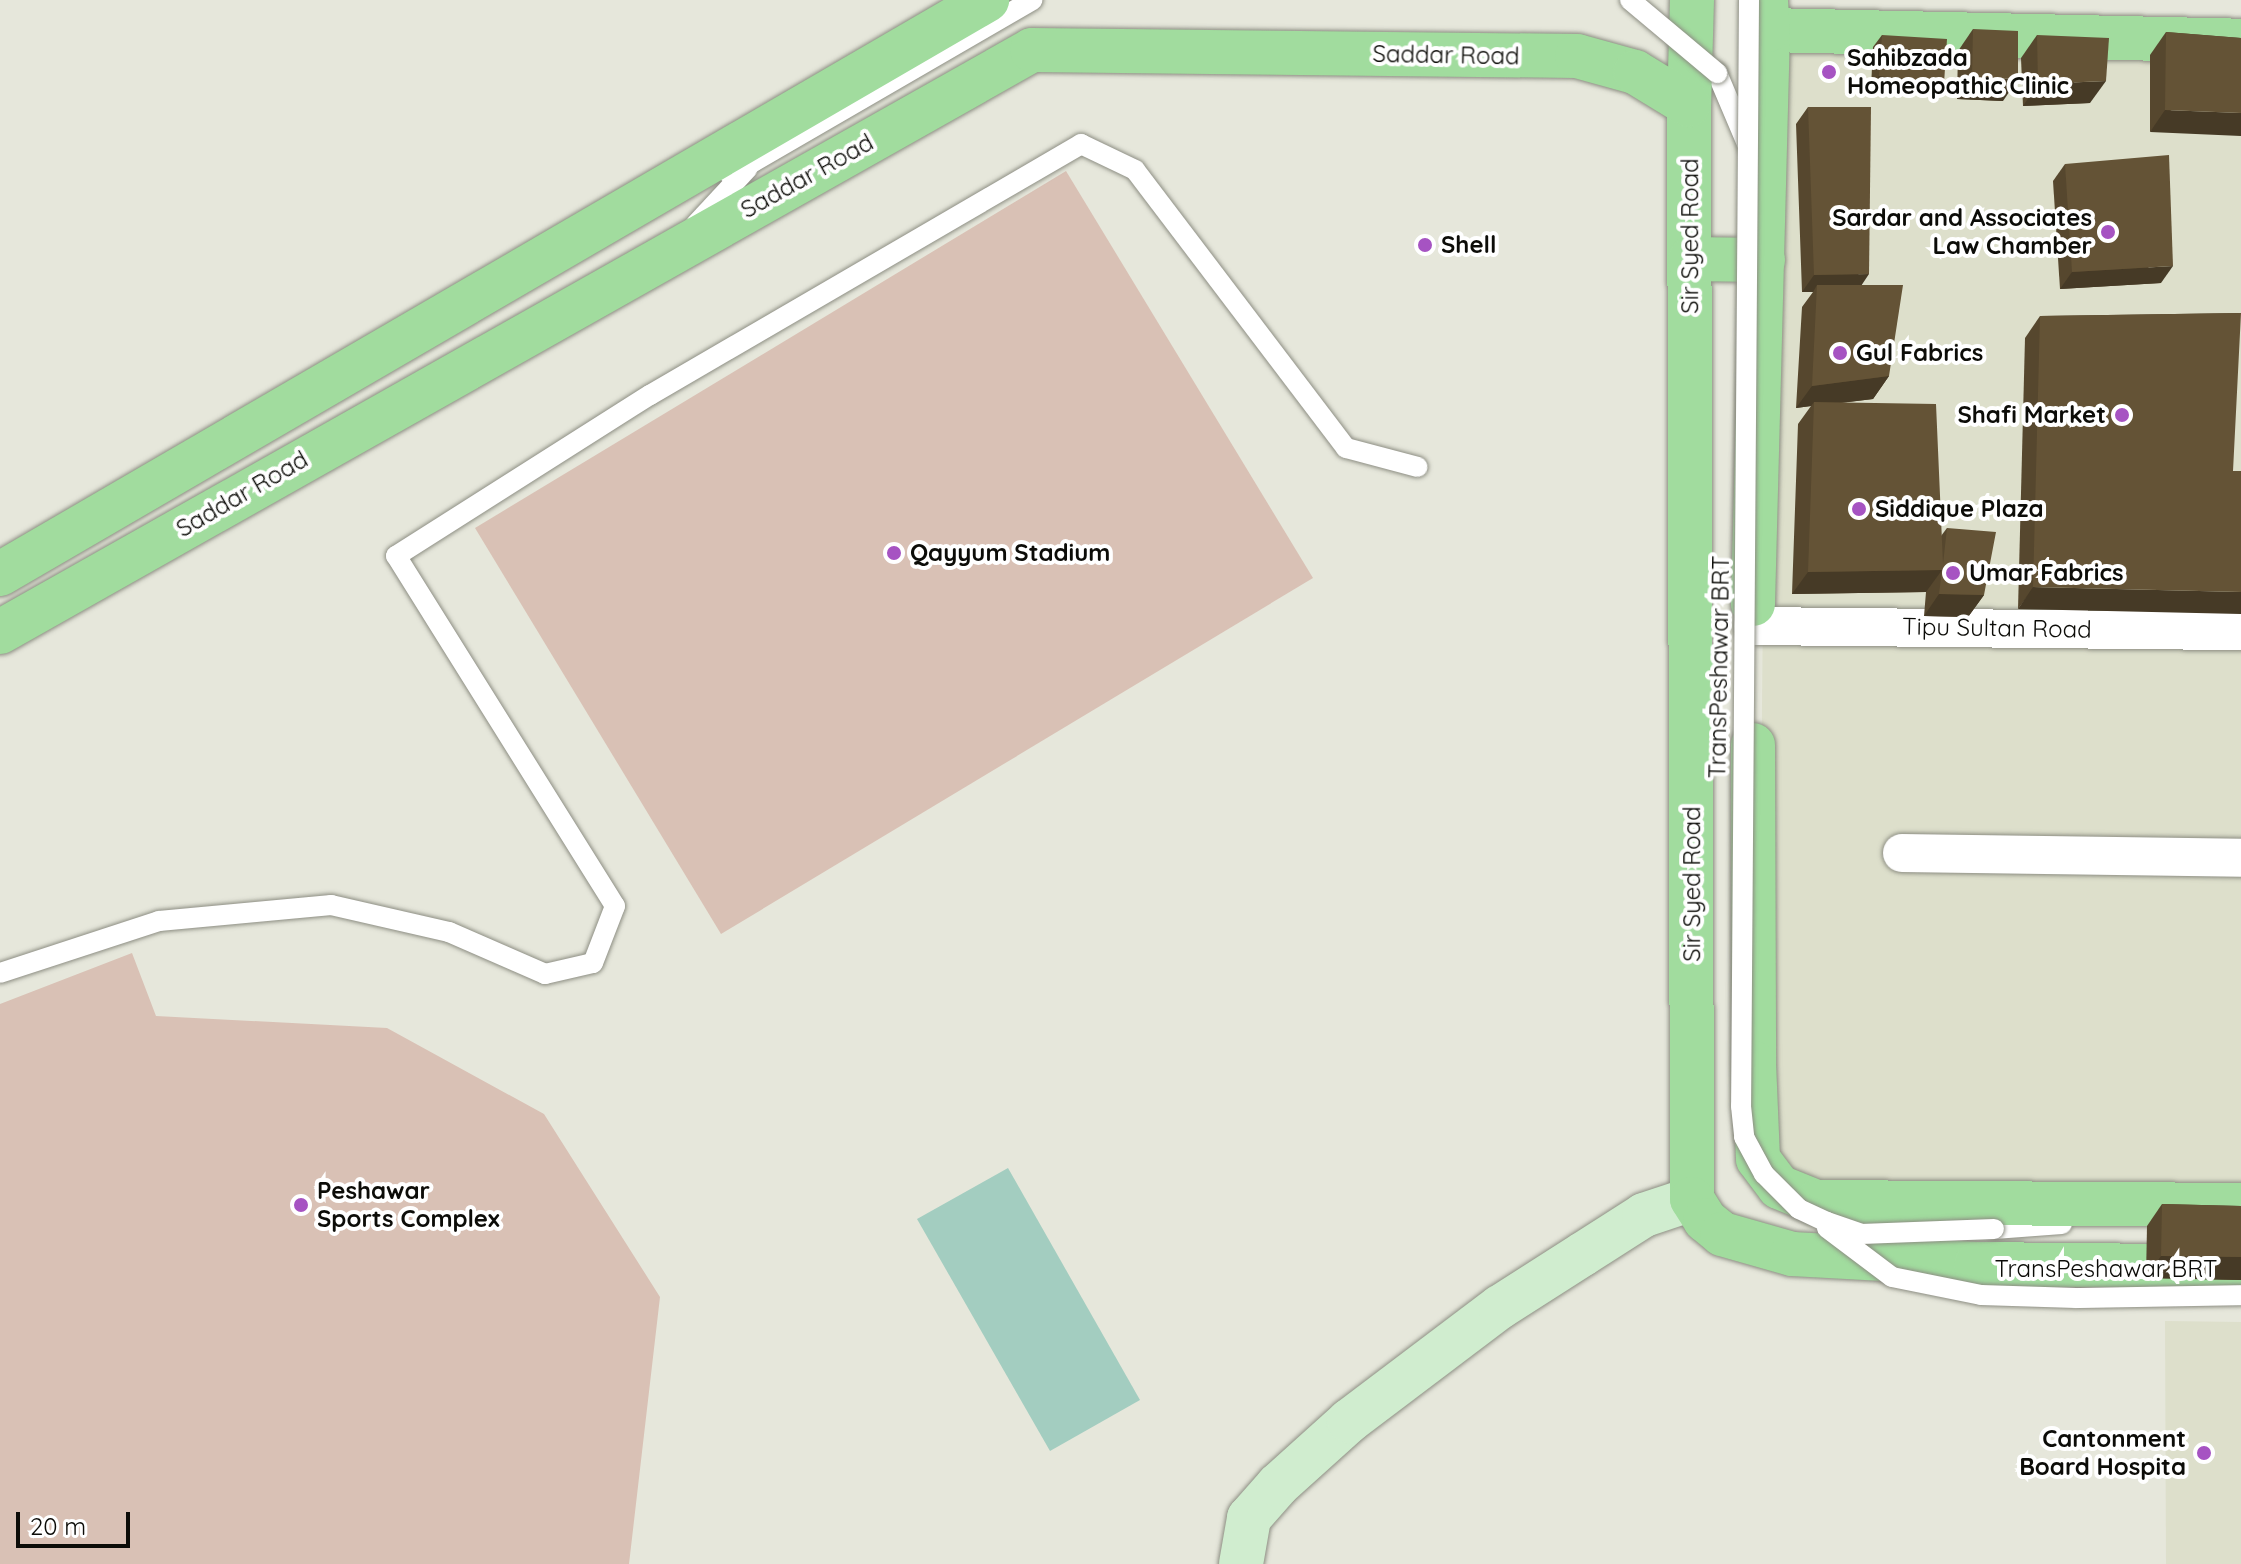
<!DOCTYPE html>
<html>
<head>
<meta charset="utf-8">
<style>
  body { margin:0 }
  #map { position:relative; width:2241px; height:1564px; overflow:hidden; background:#e6e7db; font-family:Quicksand,sans-serif }
  div>[style] { position:absolute }
  [style*='--x'] { left:calc(var(--x)*1px); top:calc(var(--y)*1px); width:calc(var(--w)*1px); rotate:calc(var(--a)*1deg) }
  .built>* { inset:0; background:#dddfcb }
  .green>* { inset:0; background:#d9c1b5 }
  .water>* { inset:0; background:#a3cdc0 }
  .roads { filter:drop-shadow(0 0 2px #8d8e83) drop-shadow(0 0 2px #8d8e83) }
  .lane>* { height:20px; margin:-10px; padding:0 10px; transform-origin:10px; border-radius:10px; background:#fff }
  .street>* { height:38px; margin:-19px; padding:0 19px; transform-origin:19px; border-radius:19px; background:#fff }
  .secondary>* { height:44px; margin:-22px; padding:0 22px; transform-origin:22px; border-radius:22px; background:#d0edcf }
  .primary>* { height:44px; margin:-22px; padding:0 22px; transform-origin:22px; border-radius:22px; background:#a1dc9e }
  .bridges { filter:drop-shadow(0 0 2px #8d8e83) drop-shadow(0 0 2px #8d8e83) }
  .lane-bridge>* { height:20px; margin:-10px; padding:0 10px; transform-origin:10px; border-radius:10px; background:#fff }
  .wall>* { inset:0; background:#56472e }
  .shaded-wall>* { inset:0; background:#463a26 }
  .building>* { inset:0; background:#645336 }
  .dots>* { width:22px; height:22px; translate:-50% -50%; box-sizing:border-box; border:4px solid #fff; border-radius:50% }
  span { translate:-50% -50%; white-space:nowrap; text-align:center; line-height:1.15; -webkit-text-stroke:8px #fff; paint-order:stroke }
  .street-label { font-size:24px; color:#0c0c08 }
  .poi-label { font-size:24px; color:#0c0c08; font-weight:700 }
  .left { translate:0 -50%; text-align:left }
  .right { translate:-100% -50%; text-align:right }
  .scale { position:absolute; left:16px; top:1512px; width:114px; height:36px; box-sizing:border-box; border:4px solid #0c0c08; border-top:0; padding-left:10px; font-size:24px; line-height:28px; white-space:nowrap; color:#0c0c08; -webkit-text-stroke:6px #fff; paint-order:stroke }
</style>
</head>
<body>
<div id="map">
  <div class="built">
    <i style="clip-path:polygon(1768px 30px,2241px 35px,2241px 1205px,1816px 1202px,1758px 1159px)"></i>
    <i style="clip-path:polygon(2165px 1321px,2241px 1322px,2241px 1564px,2166px 1564px)"></i>
  </div>
  <div class="green">
    <i style="clip-path:polygon(1066px 171px,1313px 578px,721px 934px,475px 528px)"></i>
    <i style="clip-path:polygon(132px 953px,156px 1016px,387px 1028px,544px 1114px,660px 1297px,629px 1564px,0 1564px,0 1004px)"></i>
  </div>
  <div class="water">
    <i style="clip-path:polygon(1008px 1168px,1140px 1400px,1050px 1451px,917px 1219px)"></i>
  </div>
  <div class="roads">
    <div class="lane">
      <i style="--x:1717;--y:73;--w:79;--a:67"></i>
      <i style="--x:727;--y:172;--w:28;--a:-21"></i>
      <i style="--x:753;--y:162;--w:323;--a:-30.1"></i>
      <i style="--x:696;--y:224;--w:76;--a:-47.1"></i>
      <i style="--x:0;--y:973;--w:167;--a:-18.1"></i>
      <i style="--x:159;--y:921;--w:173;--a:-5.3"></i>
      <i style="--x:331;--y:905;--w:121;--a:12.9"></i>
      <i style="--x:449;--y:932;--w:105;--a:23.6"></i>
      <i style="--x:545;--y:974;--w:49;--a:-12.9"></i>
      <i style="--x:593;--y:963;--w:61;--a:-68.9"></i>
      <i style="--x:615;--y:906;--w:413;--a:-122"></i>
      <i style="--x:396;--y:556;--w:301;--a:-32.4"></i>
      <i style="--x:650;--y:395;--w:499;--a:-30.2"></i>
      <i style="--x:1081;--y:144;--w:60;--a:25.7"></i>
      <i style="--x:1135;--y:170;--w:349;--a:52.8"></i>
      <i style="--x:1346;--y:448;--w:74;--a:14.8"></i>
      <i style="--x:1994;--y:1229;--w:68;--a:-4.2"></i>
    </div>
    <div class="street">
      <i style="--x:1753;--y:626;--w:488;--a:0.6"></i>
      <i style="--x:1902;--y:853;--w:339;--a:0.8"></i>
    </div>
    <div class="secondary">
      <i style="--x:1241;--y:1564;--w:47;--a:-80.1"></i>
      <i style="--x:1249;--y:1518;--w:44;--a:-48.7"></i>
      <i style="--x:1278;--y:1485;--w:96;--a:-42"></i>
      <i style="--x:1349;--y:1421;--w:189;--a:-37.1"></i>
      <i style="--x:1500;--y:1307;--w:98;--a:-32.6"></i>
      <i style="--x:1583;--y:1254;--w:72;--a:-32.6"></i>
      <i style="--x:1644;--y:1215;--w:51;--a:-18.4"></i>
    </div>
    <div class="primary">
      <i style="--x:1692;--y:0;--w:105;--a:91.6"></i>
      <i style="--x:1689;--y:105;--w:1094;--a:89.84"></i>
      <i style="--x:1692;--y:1199;--w:25;--a:58"></i>
      <i style="--x:1705;--y:1220;--w:22;--a:39"></i>
      <i style="--x:1722;--y:1234;--w:73;--a:15.9"></i>
      <i style="--x:1792;--y:1254;--w:184;--a:3.1"></i>
      <i style="--x:1976;--y:1264;--w:265;--a:0.6"></i>
      <i style="--x:1768;--y:30;--w:473;--a:1.3"></i>
      <i style="--x:1690;--y:259;--w:73;--a:0.8"></i>
      <i style="--x:0;--y:574;--w:1142;--a:-30.18"></i>
      <i style="--x:1753;--y:604;--w:574;--a:-88.5"></i>
      <i style="--x:1768;--y:30;--w:30;--a:-94"></i>
      <i style="--x:0;--y:632;--w:1185;--a:-29.42"></i>
      <i style="--x:1032;--y:50;--w:545;--a:0.63"></i>
      <i style="--x:1577;--y:56;--w:60;--a:15.4"></i>
      <i style="--x:1635;--y:72;--w:63;--a:31.4"></i>
      <i style="--x:1753;--y:745;--w:318;--a:89.8"></i>
      <i style="--x:1754;--y:1063;--w:96;--a:87.6"></i>
      <i style="--x:1758;--y:1159;--w:35;--a:53"></i>
      <i style="--x:1779;--y:1187;--w:40;--a:22"></i>
      <i style="--x:1816;--y:1202;--w:425;--a:0.4"></i>
    </div>
  </div>
  <div class="bridges">
    <div class="lane-bridge">
      <i style="--x:1630;--y:0;--w:114;--a:40"></i>
      <i style="--x:1749;--y:0;--w:1106;--a:90.41"></i>
      <i style="--x:1741;--y:1106;--w:31;--a:84"></i>
      <i style="--x:1744;--y:1137;--w:42;--a:61.6"></i>
      <i style="--x:1764;--y:1174;--w:49;--a:45"></i>
      <i style="--x:1799;--y:1209;--w:31;--a:25"></i>
      <i style="--x:1827;--y:1222;--w:36;--a:19"></i>
      <i style="--x:1861;--y:1234;--w:133;--a:-2.2"></i>
      <i style="--x:1827;--y:1228;--w:81;--a:37"></i>
      <i style="--x:1892;--y:1277;--w:91;--a:11.4"></i>
      <i style="--x:1981;--y:1295;--w:95;--a:1.8"></i>
      <i style="--x:2076;--y:1298;--w:165;--a:-1"></i>
    </div>
  </div>
  <div class="wall">
    <i style="clip-path:polygon(1973px 29px,2003px 101px,1957px 99px,1958px 51px)"></i>
    <i style="clip-path:polygon(2166px 32px,2241px 38px,2150px 132px,2150px 55px)"></i>
    <i style="clip-path:polygon(1882px 35px,1936px 94px,1871px 88px,1873px 47px)"></i>
    <i style="clip-path:polygon(2037px 35px,2090px 103px,2023px 106px,2021px 58px)"></i>
    <i style="clip-path:polygon(1808px 107px,1889px 376px,1873px 399px,1841px 403px,1941px 536px,1947px 528px,1984px 595px,1968px 617px,1924px 616px,1926px 592px,1792px 594px,1798px 424px,1811px 406px,1796px 408px,1802px 307px,1813px 292px,1802px 292px,1796px 124px)"></i>
    <i style="clip-path:polygon(2065px 164px,2161px 283px,2060px 289px,2053px 181px)"></i>
    <i style="clip-path:polygon(2241px 313px,2018px 609px,2025px 338px,2040px 316px)"></i>
    <i style="clip-path:polygon(2162px 1204px,2241px 1206px,2241px 1280px,2146px 1278px,2147px 1226px)"></i>
  </div>
  <div class="shaded-wall">
    <i style="clip-path:polygon(1879px 76px,1944px 83px,1936px 94px,1871px 88px)"></i>
    <i style="clip-path:polygon(1972px 77px,2018px 79px,2003px 101px,1957px 99px)"></i>
    <i style="clip-path:polygon(2106px 81px,2090px 103px,2023px 106px,2038px 84px)"></i>
    <i style="clip-path:polygon(2165px 110px,2241px 113px,2241px 136px,2150px 132px)"></i>
    <i style="clip-path:polygon(2173px 266px,2161px 283px,2060px 289px,2072px 272px)"></i>
    <i style="clip-path:polygon(1869px 274px,1857px 292px,1817px 285px,1813px 292px,1802px 292px,1814px 275px)"></i>
    <i style="clip-path:polygon(1889px 376px,1873px 399px,1814px 406px,1814px 402px,1811px 406px,1796px 408px,1812px 386px)"></i>
    <i style="clip-path:polygon(1942px 570px,1926px 592px,1792px 594px,1808px 572px)"></i>
    <i style="clip-path:polygon(2033px 587px,2241px 592px,2241px 614px,2018px 609px)"></i>
    <i style="clip-path:polygon(1939px 594px,1984px 595px,1968px 617px,1924px 616px)"></i>
    <i style="clip-path:polygon(2161px 1256px,2241px 1257px,2241px 1280px,2146px 1278px)"></i>
  </div>
  <div class="building">
    <i style="clip-path:polygon(1973px 29px,2018px 31px,2018px 79px,1972px 77px)"></i>
    <i style="clip-path:polygon(2166px 32px,2241px 38px,2241px 113px,2165px 110px)"></i>
    <i style="clip-path:polygon(1882px 35px,1947px 39px,1944px 83px,1879px 76px)"></i>
    <i style="clip-path:polygon(2037px 35px,2109px 38px,2106px 81px,2038px 84px)"></i>
    <i style="clip-path:polygon(1808px 107px,1871px 107px,1869px 274px,1814px 275px)"></i>
    <i style="clip-path:polygon(2169px 155px,2173px 266px,2072px 272px,2065px 164px)"></i>
    <i style="clip-path:polygon(1817px 285px,1903px 285px,1889px 376px,1812px 386px)"></i>
    <i style="clip-path:polygon(2241px 313px,2233px 471px,2241px 471px,2241px 592px,2033px 587px,2040px 316px)"></i>
    <i style="clip-path:polygon(1814px 402px,1936px 404px,1943px 564px,1947px 528px,1996px 532px,1984px 595px,1939px 594px,1942px 570px,1808px 572px)"></i>
    <i style="clip-path:polygon(2162px 1204px,2241px 1206px,2241px 1257px,2161px 1256px)"></i>
  </div>
  <div class="dots">
    <i style="left:1829px;top:72px;background:#a653c2"></i>
    <i style="left:2108px;top:232px;background:#a653c2"></i>
    <i style="left:1425px;top:245px;background:#a653c2"></i>
    <i style="left:1840px;top:353px;background:#a653c2"></i>
    <i style="left:2122px;top:415px;background:#a653c2"></i>
    <i style="left:1859px;top:509px;background:#a653c2"></i>
    <i style="left:894px;top:553px;background:#a653c2"></i>
    <i style="left:1953px;top:573px;background:#a653c2"></i>
    <i style="left:301px;top:1205px;background:#a653c2"></i>
    <i style="left:2204px;top:1453px;background:#a653c2"></i>
  </div>
  <div class="street-label">
    <span style="left:1446px;top:55px;rotate:1deg">Saddar Road</span>
    <span style="left:807px;top:176px;rotate:-29deg">Saddar Road</span>
    <span style="left:1690px;top:236px;rotate:-90deg">Sir Syed Road</span>
    <span style="left:242px;top:494px;rotate:-30deg">Saddar Road</span>
    <span style="left:1997px;top:628px;rotate:1deg">Tipu Sultan Road</span>
    <span style="left:1719px;top:667px;rotate:-89deg">TransPeshawar BRT</span>
    <span style="left:1692px;top:884px;rotate:-90deg">Sir Syed Road</span>
    <span style="left:2106px;top:1269px">TransPeshawar BRT</span>
  </div>
  <div class="poi-label">
    <span class="left" style="left:1847px;top:72px">Sahibzada<br>Homeopathic Clinic</span>
    <span class="right" style="left:2092px;top:232px">Sardar and Associates<br>Law Chamber</span>
    <span class="left" style="left:1441px;top:245px">Shell</span>
    <span class="left" style="left:1856px;top:353px">Gul Fabrics</span>
    <span class="right" style="left:2106px;top:415px">Shafi Market</span>
    <span class="left" style="left:1875px;top:509px">Siddique Plaza</span>
    <span class="left" style="left:910px;top:553px">Qayyum Stadium</span>
    <span class="left" style="left:1969px;top:573px">Umar Fabrics</span>
    <span class="left" style="left:317px;top:1205px">Peshawar<br>Sports Complex</span>
    <span class="right" style="left:2186px;top:1453px">Cantonment<br>Board Hospita</span>
  </div>
  <div class="scale">20 m</div>
</div>
</body>
</html>
